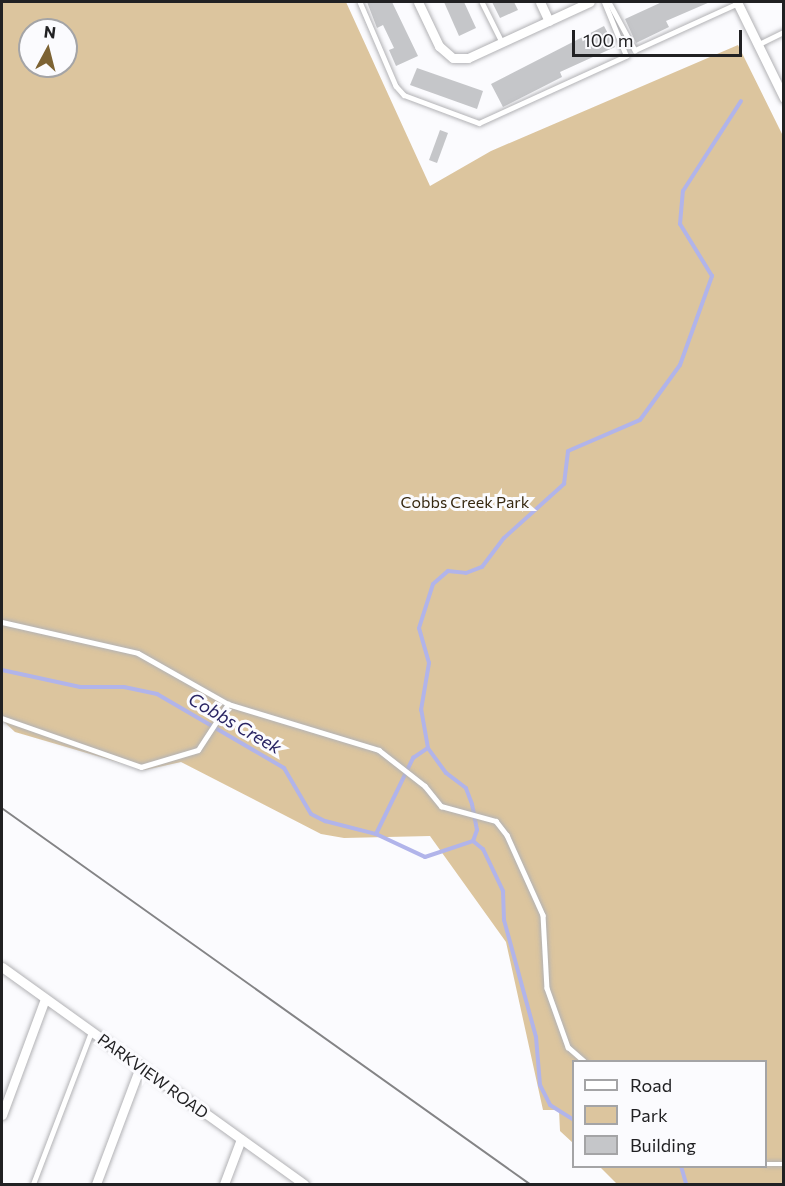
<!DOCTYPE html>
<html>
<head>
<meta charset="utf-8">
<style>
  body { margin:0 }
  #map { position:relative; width:785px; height:1186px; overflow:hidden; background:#fbfbfe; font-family:Commissioner,sans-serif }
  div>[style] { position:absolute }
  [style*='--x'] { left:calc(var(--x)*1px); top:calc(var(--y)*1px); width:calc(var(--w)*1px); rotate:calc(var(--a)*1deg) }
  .green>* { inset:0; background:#dcc59e }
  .stream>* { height:4px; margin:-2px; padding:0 2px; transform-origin:2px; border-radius:2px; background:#b1b4ea }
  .building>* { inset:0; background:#c5c6c9 }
  .roads { filter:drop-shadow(0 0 2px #b2b2b5) drop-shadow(0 0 2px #b2b2b5) }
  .lane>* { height:4.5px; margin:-2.25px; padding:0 2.25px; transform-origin:2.25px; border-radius:2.25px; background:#fff }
  .street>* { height:9px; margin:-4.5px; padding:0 4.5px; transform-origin:4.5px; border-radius:4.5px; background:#fff }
  .tram>* { height:1.5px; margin:-0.75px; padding:0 0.75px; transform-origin:0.75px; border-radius:0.75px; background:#848486 }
  span { translate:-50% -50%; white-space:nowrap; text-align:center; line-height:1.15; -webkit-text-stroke:6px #fbfbfe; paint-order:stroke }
  .park-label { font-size:16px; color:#372911 }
  .street-label { font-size:16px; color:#212123 }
  .water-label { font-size:18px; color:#292463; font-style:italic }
  .frame { position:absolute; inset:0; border:3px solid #212123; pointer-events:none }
  .legend { position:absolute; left:572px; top:1060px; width:195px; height:108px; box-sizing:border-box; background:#fbfbfe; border:2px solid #a4a4a6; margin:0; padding:8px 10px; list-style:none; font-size:18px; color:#212123 }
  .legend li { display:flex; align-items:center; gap:12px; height:30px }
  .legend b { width:30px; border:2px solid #a4a4a6 }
  .north { position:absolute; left:18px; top:18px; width:60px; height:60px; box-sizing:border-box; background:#fbfbfe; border:2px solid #a4a4a6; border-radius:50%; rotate:7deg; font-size:16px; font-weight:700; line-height:24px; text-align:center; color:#212123 }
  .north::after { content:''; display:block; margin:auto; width:21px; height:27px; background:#7d6334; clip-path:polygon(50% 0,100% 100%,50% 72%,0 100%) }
  .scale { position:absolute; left:572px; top:30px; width:170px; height:27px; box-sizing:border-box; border:3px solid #212123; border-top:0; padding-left:8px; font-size:18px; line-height:21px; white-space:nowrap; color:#212123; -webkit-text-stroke:4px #fbfbfe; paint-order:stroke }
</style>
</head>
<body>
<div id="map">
  <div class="green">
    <i style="clip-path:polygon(evenodd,2px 2px,346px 2px,430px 186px,491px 151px,738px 45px,784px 138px,783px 1184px,617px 1184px,600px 1167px,766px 1166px,766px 1062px,574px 1062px,573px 1143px,560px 1131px,559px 1110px,543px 1110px,506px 942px,430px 836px,344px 838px,321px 834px,181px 762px,145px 770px,15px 732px,2px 720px,2px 2px,30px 30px,66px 30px,66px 66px,30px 66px,30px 30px)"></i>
  </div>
  <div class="stream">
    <i style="--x:2;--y:670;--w:80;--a:12.3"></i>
    <i style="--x:80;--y:687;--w:44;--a:0"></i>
    <i style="--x:124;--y:687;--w:34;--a:12"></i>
    <i style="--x:157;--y:694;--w:147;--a:30.2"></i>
    <i style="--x:284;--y:768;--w:53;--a:59.6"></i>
    <i style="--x:311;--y:814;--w:16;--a:27"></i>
    <i style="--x:325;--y:821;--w:53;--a:14.3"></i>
    <i style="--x:376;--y:834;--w:54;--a:25.1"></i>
    <i style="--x:425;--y:857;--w:51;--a:-18.4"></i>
    <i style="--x:473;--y:841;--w:13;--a:39"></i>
    <i style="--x:483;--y:849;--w:47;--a:64.5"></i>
    <i style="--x:503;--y:891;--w:29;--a:88"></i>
    <i style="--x:504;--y:920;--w:121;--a:74.7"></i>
    <i style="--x:536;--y:1037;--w:48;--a:85.2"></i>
    <i style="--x:540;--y:1085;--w:22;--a:63"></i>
    <i style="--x:550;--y:1105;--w:28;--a:32"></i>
    <i style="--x:376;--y:834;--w:85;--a:-64"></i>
    <i style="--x:413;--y:758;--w:18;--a:-34"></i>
    <i style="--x:473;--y:841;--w:12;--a:-70"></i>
    <i style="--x:477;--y:830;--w:26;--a:-101"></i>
    <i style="--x:472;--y:804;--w:17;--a:-111"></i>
    <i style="--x:466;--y:788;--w:25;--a:-143"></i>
    <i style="--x:446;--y:773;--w:31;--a:-126"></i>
    <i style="--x:428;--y:748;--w:39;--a:-100"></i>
    <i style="--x:421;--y:710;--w:48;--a:-80.3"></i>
    <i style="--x:429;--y:663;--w:36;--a:-106"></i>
    <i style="--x:419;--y:628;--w:46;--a:-72.3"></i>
    <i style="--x:433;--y:584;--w:20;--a:-41"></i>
    <i style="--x:448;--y:571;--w:18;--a:6"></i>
    <i style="--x:466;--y:573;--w:17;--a:-21"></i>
    <i style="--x:482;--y:567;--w:36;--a:-53"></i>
    <i style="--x:504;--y:538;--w:81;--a:-42"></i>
    <i style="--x:564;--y:484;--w:33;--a:-83"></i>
    <i style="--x:568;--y:451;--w:78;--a:-23.3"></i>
    <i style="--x:640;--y:420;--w:68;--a:-54"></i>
    <i style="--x:680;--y:365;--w:95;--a:-70.2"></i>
    <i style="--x:712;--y:276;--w:61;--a:-121.6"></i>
    <i style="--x:680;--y:224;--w:33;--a:-85"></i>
    <i style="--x:683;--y:191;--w:107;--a:-57.2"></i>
    <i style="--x:681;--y:1166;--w:19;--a:74"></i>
  </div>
  <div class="building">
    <i style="clip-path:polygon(367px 2px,392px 2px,418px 56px,396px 66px,389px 50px,394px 48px,383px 25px,377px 28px)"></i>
    <i style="clip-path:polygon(444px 2px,464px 2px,476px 28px,459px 36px)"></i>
    <i style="clip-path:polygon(492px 2px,514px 2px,518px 10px,500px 18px)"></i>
    <i style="clip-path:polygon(662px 2px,710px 2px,666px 21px,669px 27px,636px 43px,625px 19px)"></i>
    <i style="clip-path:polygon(604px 26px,615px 47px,560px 72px,562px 77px,503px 107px,491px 84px)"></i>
    <i style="clip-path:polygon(417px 68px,483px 91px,477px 109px,410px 85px)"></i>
    <i style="clip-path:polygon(440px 130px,448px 133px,437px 163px,429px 160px)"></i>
  </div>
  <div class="roads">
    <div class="lane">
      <i style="--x:360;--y:2;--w:91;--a:66.8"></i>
      <i style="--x:396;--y:86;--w:12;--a:48"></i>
      <i style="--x:404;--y:95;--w:80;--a:20.5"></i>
      <i style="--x:479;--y:123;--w:162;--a:-24.5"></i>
      <i style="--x:626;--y:56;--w:58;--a:-112.2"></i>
      <i style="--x:482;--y:2;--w:45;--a:63.4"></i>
      <i style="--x:609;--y:2;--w:55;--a:61.6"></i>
      <i style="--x:635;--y:50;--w:113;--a:-24.5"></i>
      <i style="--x:757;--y:45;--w:30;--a:-26"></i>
      <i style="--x:2;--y:622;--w:139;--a:12.8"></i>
      <i style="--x:138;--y:653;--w:103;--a:29.5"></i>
      <i style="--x:2;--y:718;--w:147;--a:19.4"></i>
      <i style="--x:141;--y:767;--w:59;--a:-16.6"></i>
      <i style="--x:198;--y:750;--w:55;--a:-56.9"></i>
      <i style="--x:228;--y:704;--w:158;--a:16.9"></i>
      <i style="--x:379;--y:750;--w:58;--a:38"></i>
      <i style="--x:425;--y:786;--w:26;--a:51"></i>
      <i style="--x:441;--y:806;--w:57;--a:15.3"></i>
      <i style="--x:496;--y:821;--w:18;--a:52"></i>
      <i style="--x:507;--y:835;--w:88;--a:65.8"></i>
      <i style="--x:543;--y:915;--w:73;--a:86.9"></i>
      <i style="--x:547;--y:988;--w:63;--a:70.4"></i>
      <i style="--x:568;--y:1047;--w:23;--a:41"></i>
      <i style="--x:766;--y:1164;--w:18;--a:0"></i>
      <i style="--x:33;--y:1184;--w:163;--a:-69.1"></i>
    </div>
    <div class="street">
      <i style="--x:418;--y:2;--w:49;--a:64.5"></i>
      <i style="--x:439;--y:46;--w:18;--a:41"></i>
      <i style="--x:453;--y:58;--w:15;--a:0"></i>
      <i style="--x:468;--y:58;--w:134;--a:-24.7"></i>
      <i style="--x:540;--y:2;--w:21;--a:65"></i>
      <i style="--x:737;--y:2;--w:107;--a:63.9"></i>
      <i style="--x:2;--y:967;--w:372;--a:35.7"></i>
      <i style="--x:2;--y:1115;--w:124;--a:-69.7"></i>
      <i style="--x:96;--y:1184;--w:125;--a:-69.4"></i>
      <i style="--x:224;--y:1184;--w:48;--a:-69.3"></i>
    </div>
  </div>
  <div class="tram">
    <i style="--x:2;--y:808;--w:648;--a:35.46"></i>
  </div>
  <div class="park-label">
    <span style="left:465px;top:502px">Cobbs Creek Park</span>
  </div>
  <div class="street-label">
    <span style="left:153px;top:1076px;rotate:36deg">PARKVIEW ROAD</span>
  </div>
  <div class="water-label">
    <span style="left:235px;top:723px;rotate:30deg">Cobbs Creek</span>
  </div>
  <div class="frame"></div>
  <ul class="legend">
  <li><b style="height:8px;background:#fff"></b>Road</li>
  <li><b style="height:16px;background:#dcc59e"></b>Park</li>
  <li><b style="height:16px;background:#c5c6c9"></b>Building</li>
  </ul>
  <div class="north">N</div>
  <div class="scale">100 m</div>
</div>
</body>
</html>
